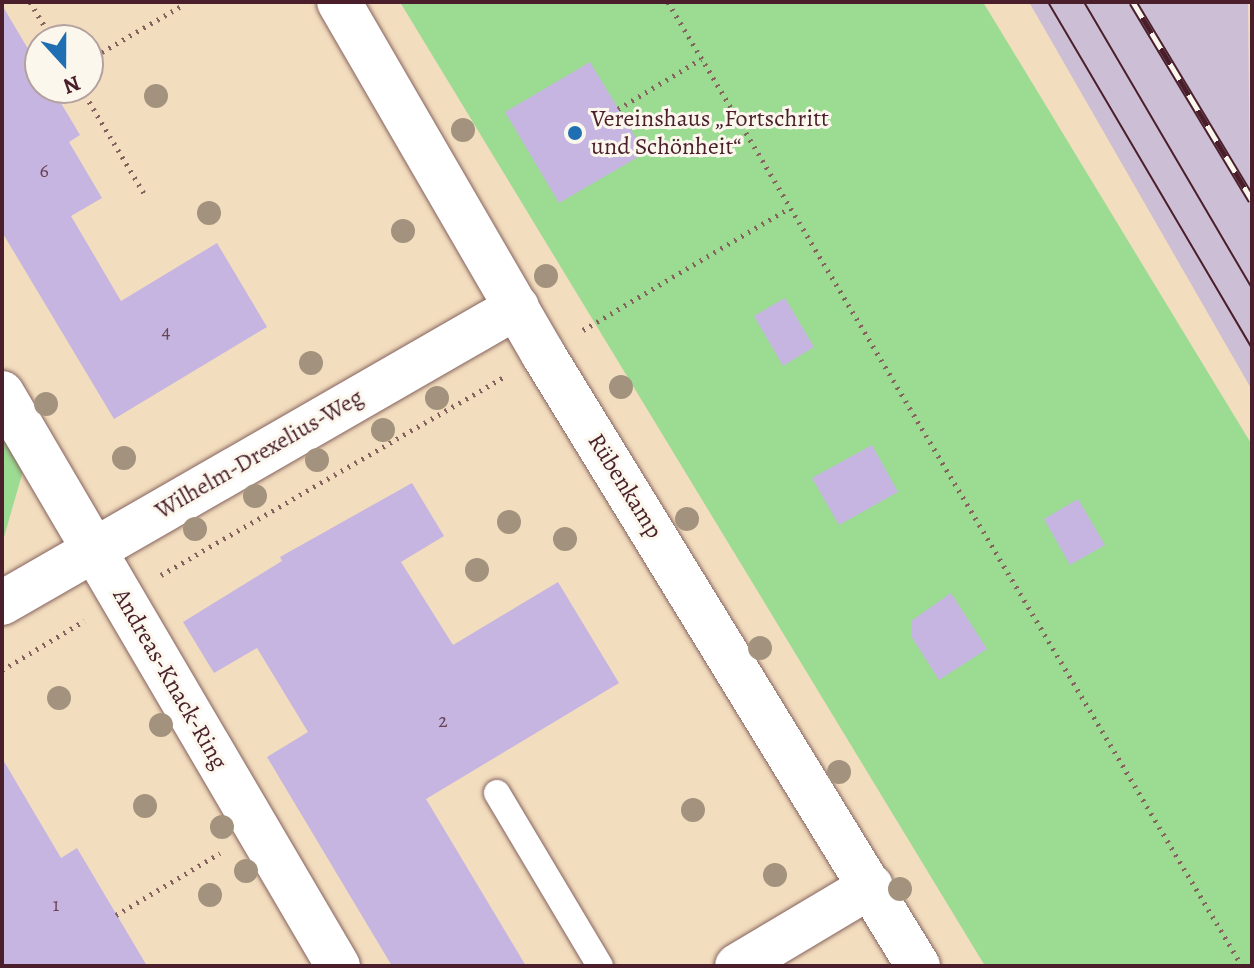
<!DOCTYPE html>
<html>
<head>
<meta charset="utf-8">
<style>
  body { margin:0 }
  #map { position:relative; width:1254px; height:968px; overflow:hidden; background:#f2ddbe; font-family:Alegreya,serif }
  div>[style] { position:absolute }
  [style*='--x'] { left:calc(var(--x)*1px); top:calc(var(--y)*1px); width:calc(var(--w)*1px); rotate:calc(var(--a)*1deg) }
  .industrial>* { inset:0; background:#ccbed4 }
  .green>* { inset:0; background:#9bdb92 }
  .building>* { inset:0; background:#c5b5e0 }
  .path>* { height:5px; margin-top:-2.5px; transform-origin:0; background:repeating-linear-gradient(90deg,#85625e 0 2px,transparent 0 8px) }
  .roads { filter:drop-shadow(0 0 2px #85625e) drop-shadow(0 0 2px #85625e) }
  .service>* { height:26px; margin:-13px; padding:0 13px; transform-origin:13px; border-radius:13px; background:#fff }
  .minor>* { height:44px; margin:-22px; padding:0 22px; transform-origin:22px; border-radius:22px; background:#fff }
  .tertiary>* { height:44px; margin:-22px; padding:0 22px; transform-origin:22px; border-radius:22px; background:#fff }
  .tram>* { height:2px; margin:-1px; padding:0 1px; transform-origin:1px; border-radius:1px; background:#4a1f2b }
  .rail>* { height:9px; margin-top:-4.5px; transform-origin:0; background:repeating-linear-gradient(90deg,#fbf7ec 0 18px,#4a1f2b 0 36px); box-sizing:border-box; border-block:2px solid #4a1f2b }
  .trees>* { width:24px; height:24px; margin:-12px; border-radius:50%; background:#a3937e }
  .dots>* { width:22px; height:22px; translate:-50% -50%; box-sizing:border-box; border:4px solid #fbf7ec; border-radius:50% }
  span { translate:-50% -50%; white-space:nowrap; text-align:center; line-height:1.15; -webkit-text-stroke:6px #fbf7ec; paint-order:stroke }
  .number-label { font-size:20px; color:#694458 }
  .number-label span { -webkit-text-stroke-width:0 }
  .poi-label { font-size:24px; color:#4a1f2b }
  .left { translate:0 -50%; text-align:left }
  .street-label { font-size:24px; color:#4a1f2b }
  .frame { position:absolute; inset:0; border:4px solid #4a1f2b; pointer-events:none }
  .north { position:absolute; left:24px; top:24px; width:80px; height:80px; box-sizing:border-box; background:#fbf7ec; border:2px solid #b4a19f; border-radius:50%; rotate:159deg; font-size:22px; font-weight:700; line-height:32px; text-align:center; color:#4a1f2b }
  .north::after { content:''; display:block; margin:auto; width:28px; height:36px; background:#1f6fb2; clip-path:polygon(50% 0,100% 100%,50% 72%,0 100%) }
</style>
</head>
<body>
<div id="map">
  <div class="industrial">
    <i style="clip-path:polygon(1029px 2px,1248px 2px,1252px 390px)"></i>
  </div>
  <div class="green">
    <i style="clip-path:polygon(400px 2px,983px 2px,1252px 445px,1252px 966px,985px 966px)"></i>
    <i style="clip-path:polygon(2px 435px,23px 471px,4px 537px,2px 534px)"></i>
  </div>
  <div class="building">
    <i style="clip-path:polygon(2px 5px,40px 69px,40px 88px,52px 88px,80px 135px,69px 142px,102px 198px,71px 216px,121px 301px,217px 243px,267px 327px,114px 419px,2px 232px)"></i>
    <i style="clip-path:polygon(590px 62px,645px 153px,559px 203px,505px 112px)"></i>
    <i style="clip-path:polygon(785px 298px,814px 347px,783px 366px,754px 316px)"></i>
    <i style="clip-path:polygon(872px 445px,898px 492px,839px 525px,812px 478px)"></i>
    <i style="clip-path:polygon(412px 483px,444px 536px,401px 562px,453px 645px,558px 582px,619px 683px,426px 799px,526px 966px,392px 966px,267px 757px,308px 732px,257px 648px,214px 673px,183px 622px,282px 561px,280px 557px)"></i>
    <i style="clip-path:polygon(1078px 499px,1105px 545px,1070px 565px,1044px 519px)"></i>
    <i style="clip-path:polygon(951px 593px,987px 649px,939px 680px,911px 636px,911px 621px)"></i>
    <i style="clip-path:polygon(2px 758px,61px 858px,77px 848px,147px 966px,2px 966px)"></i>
  </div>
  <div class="path">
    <i style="--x:30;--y:2;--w:44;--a:58.8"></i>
    <i style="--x:668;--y:2;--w:1122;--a:59.23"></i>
    <i style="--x:88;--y:60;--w:110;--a:-30.1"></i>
    <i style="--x:81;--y:88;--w:125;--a:59.1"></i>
    <i style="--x:618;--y:109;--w:97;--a:-31.1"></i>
    <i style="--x:583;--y:330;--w:238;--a:-30.6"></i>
    <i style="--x:161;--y:575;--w:397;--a:-30"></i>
    <i style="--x:2;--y:670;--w:96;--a:-30.9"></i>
    <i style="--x:116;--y:915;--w:121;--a:-30.8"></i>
  </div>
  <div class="roads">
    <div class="service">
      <i style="--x:497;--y:793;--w:201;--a:59.2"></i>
    </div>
    <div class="minor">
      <i style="--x:2;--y:393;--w:664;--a:59.61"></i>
      <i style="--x:2;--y:603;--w:594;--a:-29.89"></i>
      <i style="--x:737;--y:966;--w:156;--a:-30.8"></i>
    </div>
    <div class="tertiary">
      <i style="--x:339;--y:2;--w:407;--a:59.9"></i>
      <i style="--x:543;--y:354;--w:718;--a:58.5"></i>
    </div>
  </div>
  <div class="tram">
    <i style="--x:1048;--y:2;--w:402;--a:59.5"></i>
    <i style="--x:1084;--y:2;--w:332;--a:59.6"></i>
  </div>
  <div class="rail">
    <i style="--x:1133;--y:2;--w:231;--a:59"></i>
  </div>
  <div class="trees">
    <i style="left:156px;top:96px"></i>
    <i style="left:463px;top:130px"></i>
    <i style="left:209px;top:213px"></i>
    <i style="left:403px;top:231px"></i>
    <i style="left:546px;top:276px"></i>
    <i style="left:311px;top:363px"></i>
    <i style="left:621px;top:387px"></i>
    <i style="left:437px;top:398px"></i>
    <i style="left:46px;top:404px"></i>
    <i style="left:383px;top:430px"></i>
    <i style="left:124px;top:458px"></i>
    <i style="left:317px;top:460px"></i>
    <i style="left:255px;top:496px"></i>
    <i style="left:687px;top:519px"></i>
    <i style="left:509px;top:522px"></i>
    <i style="left:195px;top:529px"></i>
    <i style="left:565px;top:539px"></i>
    <i style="left:477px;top:570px"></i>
    <i style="left:760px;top:648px"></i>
    <i style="left:59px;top:698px"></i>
    <i style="left:161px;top:725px"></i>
    <i style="left:839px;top:772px"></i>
    <i style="left:145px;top:806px"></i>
    <i style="left:693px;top:810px"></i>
    <i style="left:222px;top:827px"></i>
    <i style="left:246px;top:871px"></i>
    <i style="left:775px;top:875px"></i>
    <i style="left:900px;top:889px"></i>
    <i style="left:210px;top:895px"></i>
  </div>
  <div class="dots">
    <i style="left:575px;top:133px;background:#1f6fb2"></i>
  </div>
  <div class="number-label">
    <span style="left:44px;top:170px">6</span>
    <span style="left:166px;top:331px">4</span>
    <span style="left:443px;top:720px">2</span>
    <span style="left:56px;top:904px">1</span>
  </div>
  <div class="poi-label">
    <span class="left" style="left:591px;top:133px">Vereinshaus „Fortschritt<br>und Schönheit“</span>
  </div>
  <div class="street-label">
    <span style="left:259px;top:454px;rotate:-30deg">Wilhelm-Drexelius-Weg</span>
    <span style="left:625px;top:486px;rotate:58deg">Rübenkamp</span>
    <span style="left:170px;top:679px;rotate:60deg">Andreas-Knack-Ring</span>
  </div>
  <div class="frame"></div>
  <div class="north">N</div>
</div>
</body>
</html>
